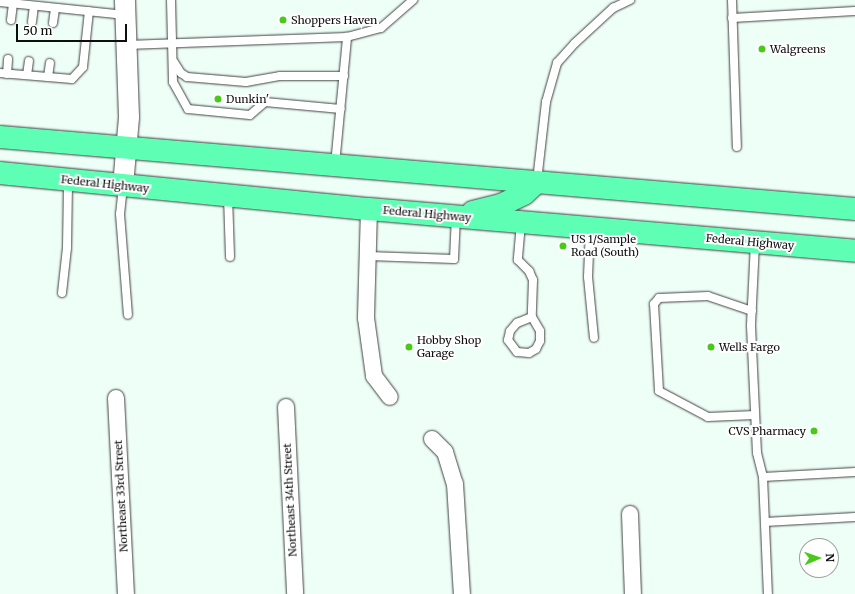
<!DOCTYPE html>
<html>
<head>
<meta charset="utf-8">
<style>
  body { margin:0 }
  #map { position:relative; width:855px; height:594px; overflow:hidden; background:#eefff8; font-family:Merriweather,serif }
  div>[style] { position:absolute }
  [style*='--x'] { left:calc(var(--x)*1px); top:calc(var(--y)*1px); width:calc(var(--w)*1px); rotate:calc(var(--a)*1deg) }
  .roads { filter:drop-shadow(0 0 1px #414141) drop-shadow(0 0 1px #414141) }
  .service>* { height:8px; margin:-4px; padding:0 4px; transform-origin:4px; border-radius:4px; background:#fff }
  .minor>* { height:16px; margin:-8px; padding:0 8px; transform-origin:8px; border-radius:8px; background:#fff }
  .tertiary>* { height:20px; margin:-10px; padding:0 10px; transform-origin:10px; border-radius:10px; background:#fff }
  .primary>* { height:22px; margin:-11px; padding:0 11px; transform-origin:11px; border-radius:11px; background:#5effb4 }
  .dots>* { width:11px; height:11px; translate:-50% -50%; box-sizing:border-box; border:2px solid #fff; border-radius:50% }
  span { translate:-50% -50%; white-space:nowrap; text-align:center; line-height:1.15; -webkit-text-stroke:4px #fff; paint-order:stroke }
  .poi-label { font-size:11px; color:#0e0e0e }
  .left { translate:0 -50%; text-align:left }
  .right { translate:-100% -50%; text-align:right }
  .street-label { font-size:11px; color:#0e0e0e }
  .north { position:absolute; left:799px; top:538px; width:40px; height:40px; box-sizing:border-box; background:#fff; border:1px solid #9f9f9f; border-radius:50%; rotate:88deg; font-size:11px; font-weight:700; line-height:16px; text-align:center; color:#0e0e0e }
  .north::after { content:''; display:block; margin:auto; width:14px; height:18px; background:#49c91a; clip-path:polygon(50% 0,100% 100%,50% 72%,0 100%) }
  .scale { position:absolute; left:16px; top:24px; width:111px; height:18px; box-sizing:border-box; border:2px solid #0e0e0e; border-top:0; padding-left:5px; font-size:12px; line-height:14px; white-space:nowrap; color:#0e0e0e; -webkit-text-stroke:3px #fff; paint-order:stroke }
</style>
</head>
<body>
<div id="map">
  <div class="roads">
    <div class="service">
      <i style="--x:171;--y:0;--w:82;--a:88.6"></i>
      <i style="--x:173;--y:82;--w:31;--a:61"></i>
      <i style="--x:188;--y:109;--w:62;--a:5.5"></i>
      <i style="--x:250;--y:115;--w:20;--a:-41"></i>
      <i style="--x:265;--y:102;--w:76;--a:5.3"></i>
      <i style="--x:732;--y:0;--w:147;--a:88.1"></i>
      <i style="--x:0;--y:2;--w:126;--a:5.9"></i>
      <i style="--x:732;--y:18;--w:123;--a:-3.3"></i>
      <i style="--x:11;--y:20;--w:16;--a:-83"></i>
      <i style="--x:32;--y:22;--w:16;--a:-83"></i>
      <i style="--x:53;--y:23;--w:15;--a:-82"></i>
      <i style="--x:127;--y:45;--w:220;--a:-2.1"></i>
      <i style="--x:347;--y:37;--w:35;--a:-15"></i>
      <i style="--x:381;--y:28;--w:43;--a:-41.2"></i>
      <i style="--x:174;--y:62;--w:13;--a:58"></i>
      <i style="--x:181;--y:73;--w:7;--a:34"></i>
      <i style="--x:187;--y:77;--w:59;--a:4.8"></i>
      <i style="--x:246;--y:82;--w:35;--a:-10"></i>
      <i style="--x:280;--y:76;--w:64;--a:0"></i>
      <i style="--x:0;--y:73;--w:72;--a:4.8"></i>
      <i style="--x:72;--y:79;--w:16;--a:-47"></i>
      <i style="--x:83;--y:67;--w:56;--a:-83.9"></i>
      <i style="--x:7;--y:74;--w:15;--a:-86"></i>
      <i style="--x:27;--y:75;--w:14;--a:-82"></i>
      <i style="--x:48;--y:77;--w:14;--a:-82"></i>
      <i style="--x:335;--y:165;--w:129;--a:-84.6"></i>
      <i style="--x:537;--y:181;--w:80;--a:-83.5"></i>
      <i style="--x:546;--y:102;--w:41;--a:-74.2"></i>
      <i style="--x:557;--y:63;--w:27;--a:-48"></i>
      <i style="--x:575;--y:43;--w:52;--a:-42.6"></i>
      <i style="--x:613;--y:8;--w:19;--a:-25"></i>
      <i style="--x:123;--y:186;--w:28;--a:96"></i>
      <i style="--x:120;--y:214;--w:101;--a:85.5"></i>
      <i style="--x:228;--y:196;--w:61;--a:88.1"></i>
      <i style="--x:521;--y:223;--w:37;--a:95"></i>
      <i style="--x:518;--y:260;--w:16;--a:45"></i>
      <i style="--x:529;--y:271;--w:10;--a:66"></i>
      <i style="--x:533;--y:280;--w:37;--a:92"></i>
      <i style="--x:532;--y:317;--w:16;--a:60"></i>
      <i style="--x:540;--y:331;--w:10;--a:90"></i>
      <i style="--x:540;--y:341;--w:9;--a:117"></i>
      <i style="--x:536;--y:349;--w:8;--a:150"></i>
      <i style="--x:529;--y:353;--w:12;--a:-175"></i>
      <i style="--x:517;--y:352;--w:15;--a:-127"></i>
      <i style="--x:508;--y:340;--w:9;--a:-77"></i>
      <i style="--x:510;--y:331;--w:11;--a:-49"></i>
      <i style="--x:517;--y:323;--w:16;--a:-22"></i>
      <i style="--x:590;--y:229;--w:48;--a:92.4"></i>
      <i style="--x:588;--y:277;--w:61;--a:84.4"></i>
      <i style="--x:755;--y:243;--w:83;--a:92.8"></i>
      <i style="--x:751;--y:326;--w:127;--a:87.3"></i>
      <i style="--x:757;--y:453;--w:25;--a:76"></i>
      <i style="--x:763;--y:477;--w:117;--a:87.6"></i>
      <i style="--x:368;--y:256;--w:86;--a:2"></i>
      <i style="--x:454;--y:259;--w:42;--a:-87.3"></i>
      <i style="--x:62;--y:293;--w:45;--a:-83.7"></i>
      <i style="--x:67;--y:248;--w:67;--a:-89.1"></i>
      <i style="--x:752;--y:311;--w:46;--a:-161.2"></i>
      <i style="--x:708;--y:296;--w:49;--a:177.7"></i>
      <i style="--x:659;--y:298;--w:8;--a:130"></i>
      <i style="--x:654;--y:304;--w:87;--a:86.7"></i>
      <i style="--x:659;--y:391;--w:55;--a:28"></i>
      <i style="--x:708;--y:417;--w:47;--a:-2.4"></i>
      <i style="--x:763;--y:477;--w:92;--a:-3.1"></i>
      <i style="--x:765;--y:522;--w:90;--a:-3.2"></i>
    </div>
    <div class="minor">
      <i style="--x:369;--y:209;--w:109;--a:91.6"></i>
      <i style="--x:366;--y:318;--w:59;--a:82.1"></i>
      <i style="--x:374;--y:376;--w:26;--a:53"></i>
      <i style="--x:116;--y:398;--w:196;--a:87.1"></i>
      <i style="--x:286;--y:407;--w:187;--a:87.2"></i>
      <i style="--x:432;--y:439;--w:18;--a:45"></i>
      <i style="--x:445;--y:452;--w:34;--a:73"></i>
      <i style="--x:455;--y:484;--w:110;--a:86.4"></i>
      <i style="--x:630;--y:514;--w:80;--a:87.9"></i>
    </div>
    <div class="tertiary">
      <i style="--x:123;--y:186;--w:69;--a:-85"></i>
      <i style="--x:129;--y:117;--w:117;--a:-92"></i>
    </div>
    <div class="primary">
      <i style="--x:0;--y:137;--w:858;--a:4.81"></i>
      <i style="--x:0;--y:173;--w:371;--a:5.6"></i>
      <i style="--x:369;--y:209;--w:488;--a:4.9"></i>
      <i style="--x:473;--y:212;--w:29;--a:-14"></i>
      <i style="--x:501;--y:205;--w:25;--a:-26"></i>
      <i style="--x:524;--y:194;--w:18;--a:-43"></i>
    </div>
  </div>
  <div class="dots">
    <i style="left:283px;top:20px;background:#49c91a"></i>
    <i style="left:762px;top:49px;background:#49c91a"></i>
    <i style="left:218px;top:99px;background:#49c91a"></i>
    <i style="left:563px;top:246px;background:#49c91a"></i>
    <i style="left:409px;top:347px;background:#49c91a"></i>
    <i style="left:711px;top:347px;background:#49c91a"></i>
    <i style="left:814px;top:431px;background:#49c91a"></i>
  </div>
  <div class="poi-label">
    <span class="left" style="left:291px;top:20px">Shoppers Haven</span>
    <span class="left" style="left:770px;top:49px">Walgreens</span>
    <span class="left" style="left:226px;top:99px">Dunkin'</span>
    <span class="left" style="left:571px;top:246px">US 1/Sample<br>Road (South)</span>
    <span class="left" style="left:417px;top:347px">Hobby Shop<br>Garage</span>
    <span class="left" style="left:719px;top:347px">Wells Fargo</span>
    <span class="right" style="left:806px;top:431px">CVS Pharmacy</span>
  </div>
  <div class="street-label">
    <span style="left:105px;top:184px;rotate:6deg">Federal Highway</span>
    <span style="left:427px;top:214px;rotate:5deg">Federal Highway</span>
    <span style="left:750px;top:242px;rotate:5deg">Federal Highway</span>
    <span style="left:121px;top:496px;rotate:-93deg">Northeast 33rd Street</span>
    <span style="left:290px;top:500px;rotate:-93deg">Northeast 34th Street</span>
  </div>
  <div class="north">N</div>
  <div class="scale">50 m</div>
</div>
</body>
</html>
